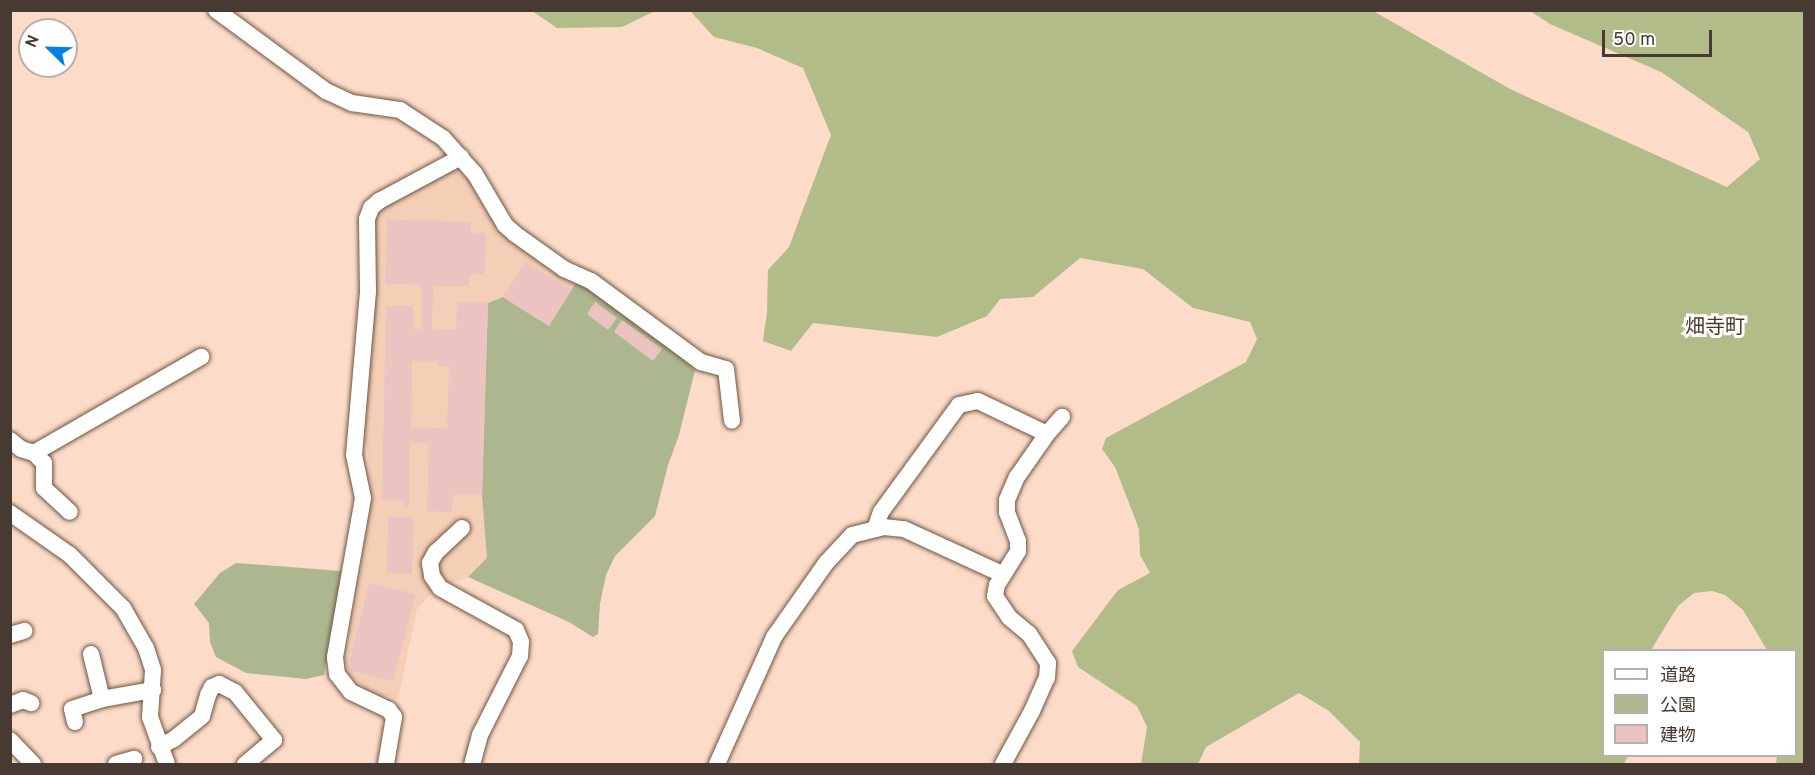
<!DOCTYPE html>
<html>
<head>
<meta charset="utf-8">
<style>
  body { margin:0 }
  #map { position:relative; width:1815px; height:775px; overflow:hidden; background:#fcdcc8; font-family:Overpass,"Noto Sans JP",sans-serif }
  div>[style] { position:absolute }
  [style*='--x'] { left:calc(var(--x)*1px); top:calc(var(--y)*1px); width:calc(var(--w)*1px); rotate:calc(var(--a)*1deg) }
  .built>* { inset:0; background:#f5ceb6 }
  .green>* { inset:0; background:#adb78f }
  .forest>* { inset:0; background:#b1bc89 }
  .building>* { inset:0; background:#ebc4c1 }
  .roads { filter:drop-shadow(0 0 2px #6f5442) drop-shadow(0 0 2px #6f5442) }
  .street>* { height:16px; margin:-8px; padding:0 8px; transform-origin:8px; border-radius:8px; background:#fff }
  span { translate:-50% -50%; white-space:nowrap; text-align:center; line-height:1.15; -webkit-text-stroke:6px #fff; paint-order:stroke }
  .quarter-label { font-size:20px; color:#4f3625 }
  .frame { position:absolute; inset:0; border:12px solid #473a32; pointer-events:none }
  .legend { position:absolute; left:1602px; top:649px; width:195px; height:108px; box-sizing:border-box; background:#fff; border:2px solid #b5b0ad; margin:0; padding:8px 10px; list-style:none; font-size:18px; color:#473a32 }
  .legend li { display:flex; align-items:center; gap:12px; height:30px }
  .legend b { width:30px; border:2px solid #b5b0ad }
  .north { position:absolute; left:18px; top:18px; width:60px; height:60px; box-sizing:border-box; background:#fff; border:2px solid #b5b0ad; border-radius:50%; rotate:293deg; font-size:16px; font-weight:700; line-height:24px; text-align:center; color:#473a32 }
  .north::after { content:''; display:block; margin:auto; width:21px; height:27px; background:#007fe5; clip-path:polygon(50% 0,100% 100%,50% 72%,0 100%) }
  .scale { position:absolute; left:1602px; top:30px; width:110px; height:27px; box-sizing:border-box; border:3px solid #473a32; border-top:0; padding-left:8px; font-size:18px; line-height:21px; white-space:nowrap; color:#473a32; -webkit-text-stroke:4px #fff; paint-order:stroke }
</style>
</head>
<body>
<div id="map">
  <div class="built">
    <i style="clip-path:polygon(456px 171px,472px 180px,494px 213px,695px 370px,679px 435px,668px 465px,655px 516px,615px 556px,606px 575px,600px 603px,598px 634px,593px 637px,569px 622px,468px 577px,434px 590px,417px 609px,398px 699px,368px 691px,350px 674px,346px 665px,370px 511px,371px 487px,364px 419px,373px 219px,383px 207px,448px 172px)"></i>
  </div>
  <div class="green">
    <i style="clip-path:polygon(577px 281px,670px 347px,695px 370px,679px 435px,668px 465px,655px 516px,615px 556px,606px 575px,600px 603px,598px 634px,593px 637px,569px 622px,468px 577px,487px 558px,482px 495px,488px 303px,503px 297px,549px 326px)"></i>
    <i style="clip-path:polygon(236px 563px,341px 571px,324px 675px,306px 679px,246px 673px,216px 657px,210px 642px,209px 623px,194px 604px,220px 573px)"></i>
  </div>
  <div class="forest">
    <i style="clip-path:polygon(532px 11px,655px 11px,622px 27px,557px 28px)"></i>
    <i style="clip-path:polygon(690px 11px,1373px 11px,1512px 90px,1727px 187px,1760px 159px,1748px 132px,1661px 72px,1550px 24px,1530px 11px,1804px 11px,1804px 764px,1776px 764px,1777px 756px,1796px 756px,1796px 650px,1767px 650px,1743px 610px,1725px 595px,1712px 591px,1694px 593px,1678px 606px,1651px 650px,1604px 650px,1604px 756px,1628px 756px,1624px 764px,1359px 764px,1360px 742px,1329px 711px,1299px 693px,1206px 747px,1198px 764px,1141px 764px,1147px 727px,1137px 706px,1078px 667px,1072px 651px,1118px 590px,1150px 573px,1140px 555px,1139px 529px,1115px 467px,1102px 449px,1106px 438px,1246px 362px,1257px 339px,1250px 322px,1193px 308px,1143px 269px,1080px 258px,1033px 297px,1000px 299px,987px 316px,937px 337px,813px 323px,791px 351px,763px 341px,767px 312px,768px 270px,789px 247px,831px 135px,803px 68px,757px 48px,714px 37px)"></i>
  </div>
  <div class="building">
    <i style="clip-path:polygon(evenodd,387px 219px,471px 222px,471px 233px,486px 233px,485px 274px,470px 274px,469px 286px,433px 286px,432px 329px,456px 330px,457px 302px,488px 303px,482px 495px,453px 495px,452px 512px,427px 511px,429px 443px,410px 443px,409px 507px,402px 507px,402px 501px,382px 500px,386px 306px,413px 306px,413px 329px,421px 329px,422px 285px,385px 284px,387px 219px,412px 361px,438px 362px,438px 366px,449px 366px,447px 429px,411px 428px,412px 361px)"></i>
    <i style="clip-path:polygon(525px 262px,571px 290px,549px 326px,503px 297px)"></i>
    <i style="clip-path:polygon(595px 302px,617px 318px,608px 330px,587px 314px)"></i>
    <i style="clip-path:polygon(622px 320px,662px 349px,653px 361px,614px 332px)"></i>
    <i style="clip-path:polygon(388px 517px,414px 517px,412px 574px,387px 573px)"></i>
    <i style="clip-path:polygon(369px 583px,416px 594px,393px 681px,350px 671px,350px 660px)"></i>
  </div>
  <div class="roads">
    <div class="street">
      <i style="--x:216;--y:10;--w:137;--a:36.4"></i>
      <i style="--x:326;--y:91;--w:29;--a:25"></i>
      <i style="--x:352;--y:103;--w:49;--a:8.3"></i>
      <i style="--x:400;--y:110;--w:51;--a:33.1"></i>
      <i style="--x:443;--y:138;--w:48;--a:48.4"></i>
      <i style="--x:475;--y:174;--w:59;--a:59.5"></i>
      <i style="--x:505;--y:225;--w:13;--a:42"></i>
      <i style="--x:515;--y:234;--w:60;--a:35.5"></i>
      <i style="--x:564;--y:269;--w:30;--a:24"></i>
      <i style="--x:591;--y:281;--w:137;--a:36.4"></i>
      <i style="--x:701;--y:362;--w:26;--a:16"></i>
      <i style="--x:726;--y:369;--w:52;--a:83.4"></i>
      <i style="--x:10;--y:440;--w:14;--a:39"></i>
      <i style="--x:21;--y:449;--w:14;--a:17"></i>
      <i style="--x:34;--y:453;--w:193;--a:-29.9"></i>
      <i style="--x:34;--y:453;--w:14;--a:45"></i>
      <i style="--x:44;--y:463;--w:25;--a:90"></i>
      <i style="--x:44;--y:488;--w:35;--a:43"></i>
      <i style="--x:10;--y:513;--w:73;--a:35"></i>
      <i style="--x:70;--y:555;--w:75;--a:45"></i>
      <i style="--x:123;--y:608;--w:46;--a:60.1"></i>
      <i style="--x:146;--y:648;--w:23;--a:72"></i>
      <i style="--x:153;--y:670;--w:47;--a:93.7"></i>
      <i style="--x:150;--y:717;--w:50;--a:70.1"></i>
      <i style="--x:462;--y:528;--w:35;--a:137"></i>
      <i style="--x:436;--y:552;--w:13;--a:119"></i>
      <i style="--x:430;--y:563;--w:13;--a:81"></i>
      <i style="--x:432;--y:576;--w:14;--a:56"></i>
      <i style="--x:440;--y:588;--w:87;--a:28.9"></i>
      <i style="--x:516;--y:630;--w:13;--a:67"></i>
      <i style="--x:521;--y:642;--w:14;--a:94"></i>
      <i style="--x:520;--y:656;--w:89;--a:116.9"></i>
      <i style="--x:480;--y:735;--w:30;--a:105"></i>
      <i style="--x:875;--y:529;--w:18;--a:-71"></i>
      <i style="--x:881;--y:512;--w:132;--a:-53.9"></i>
      <i style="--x:959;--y:405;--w:19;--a:-12"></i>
      <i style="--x:978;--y:401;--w:76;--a:25.6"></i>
      <i style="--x:10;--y:635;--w:15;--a:-16"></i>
      <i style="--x:91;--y:654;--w:46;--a:76.3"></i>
      <i style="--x:10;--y:705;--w:14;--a:-21"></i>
      <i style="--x:23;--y:700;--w:9;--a:21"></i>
      <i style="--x:75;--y:722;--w:13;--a:-103"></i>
      <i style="--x:72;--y:709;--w:32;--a:-18"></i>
      <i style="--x:102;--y:699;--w:52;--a:-10"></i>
      <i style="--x:10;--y:740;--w:33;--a:46"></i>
      <i style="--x:159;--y:747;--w:17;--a:-28"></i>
      <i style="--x:174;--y:739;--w:36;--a:-39"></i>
      <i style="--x:202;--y:716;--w:22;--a:-74"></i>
      <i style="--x:208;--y:695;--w:9;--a:-63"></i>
      <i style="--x:212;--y:687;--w:8;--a:-23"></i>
      <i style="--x:219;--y:684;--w:18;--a:27"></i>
      <i style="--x:235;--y:692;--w:62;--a:50.9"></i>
      <i style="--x:274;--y:740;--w:38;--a:140"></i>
      <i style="--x:116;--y:764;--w:19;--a:-16"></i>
      <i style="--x:386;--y:764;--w:48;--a:-80.3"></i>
      <i style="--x:394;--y:717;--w:9;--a:-126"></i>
      <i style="--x:389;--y:710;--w:42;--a:-154.7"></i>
      <i style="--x:351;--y:692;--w:23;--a:-128"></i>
      <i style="--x:337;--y:674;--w:17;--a:-97"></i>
      <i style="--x:335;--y:657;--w:161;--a:-80"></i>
      <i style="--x:363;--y:498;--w:44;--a:-101.8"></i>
      <i style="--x:354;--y:455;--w:164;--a:-85.1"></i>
      <i style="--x:368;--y:292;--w:73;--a:-90.8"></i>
      <i style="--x:367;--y:219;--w:12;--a:-70"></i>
      <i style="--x:371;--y:208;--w:11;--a:-41"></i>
      <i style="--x:379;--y:201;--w:93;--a:-28.2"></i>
      <i style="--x:717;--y:764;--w:139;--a:-65.8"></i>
      <i style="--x:774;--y:637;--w:90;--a:-54.9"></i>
      <i style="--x:826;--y:563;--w:38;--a:-47"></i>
      <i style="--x:852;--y:535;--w:33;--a:-14"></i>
      <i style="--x:884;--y:527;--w:20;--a:6"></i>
      <i style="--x:904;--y:529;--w:108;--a:24.7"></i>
      <i style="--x:1003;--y:764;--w:60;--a:-61.3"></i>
      <i style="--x:1032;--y:711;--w:36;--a:-66"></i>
      <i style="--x:1047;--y:678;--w:15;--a:-86"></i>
      <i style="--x:1048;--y:663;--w:35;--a:-123"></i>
      <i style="--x:1029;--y:634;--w:26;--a:-140"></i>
      <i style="--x:1009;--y:617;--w:25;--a:-124"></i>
      <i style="--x:995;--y:596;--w:11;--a:-80"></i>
      <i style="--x:997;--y:585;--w:40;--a:-58"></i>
      <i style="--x:1018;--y:551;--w:10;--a:-90"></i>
      <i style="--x:1018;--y:541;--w:31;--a:-111"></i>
      <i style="--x:1007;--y:512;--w:12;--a:-90"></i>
      <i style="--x:1007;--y:500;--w:25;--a:-67"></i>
      <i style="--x:1017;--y:477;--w:52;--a:-55.1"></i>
      <i style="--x:1047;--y:434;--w:23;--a:-49"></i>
    </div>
  </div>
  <div class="quarter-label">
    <span style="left:1715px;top:328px">畑寺町</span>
  </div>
  <div class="frame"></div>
  <ul class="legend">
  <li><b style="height:8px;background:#fff"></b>道路</li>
  <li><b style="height:16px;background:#adb78f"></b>公園</li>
  <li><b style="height:16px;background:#ebc4c1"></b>建物</li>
  </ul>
  <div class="north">N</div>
  <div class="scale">50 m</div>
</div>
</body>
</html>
